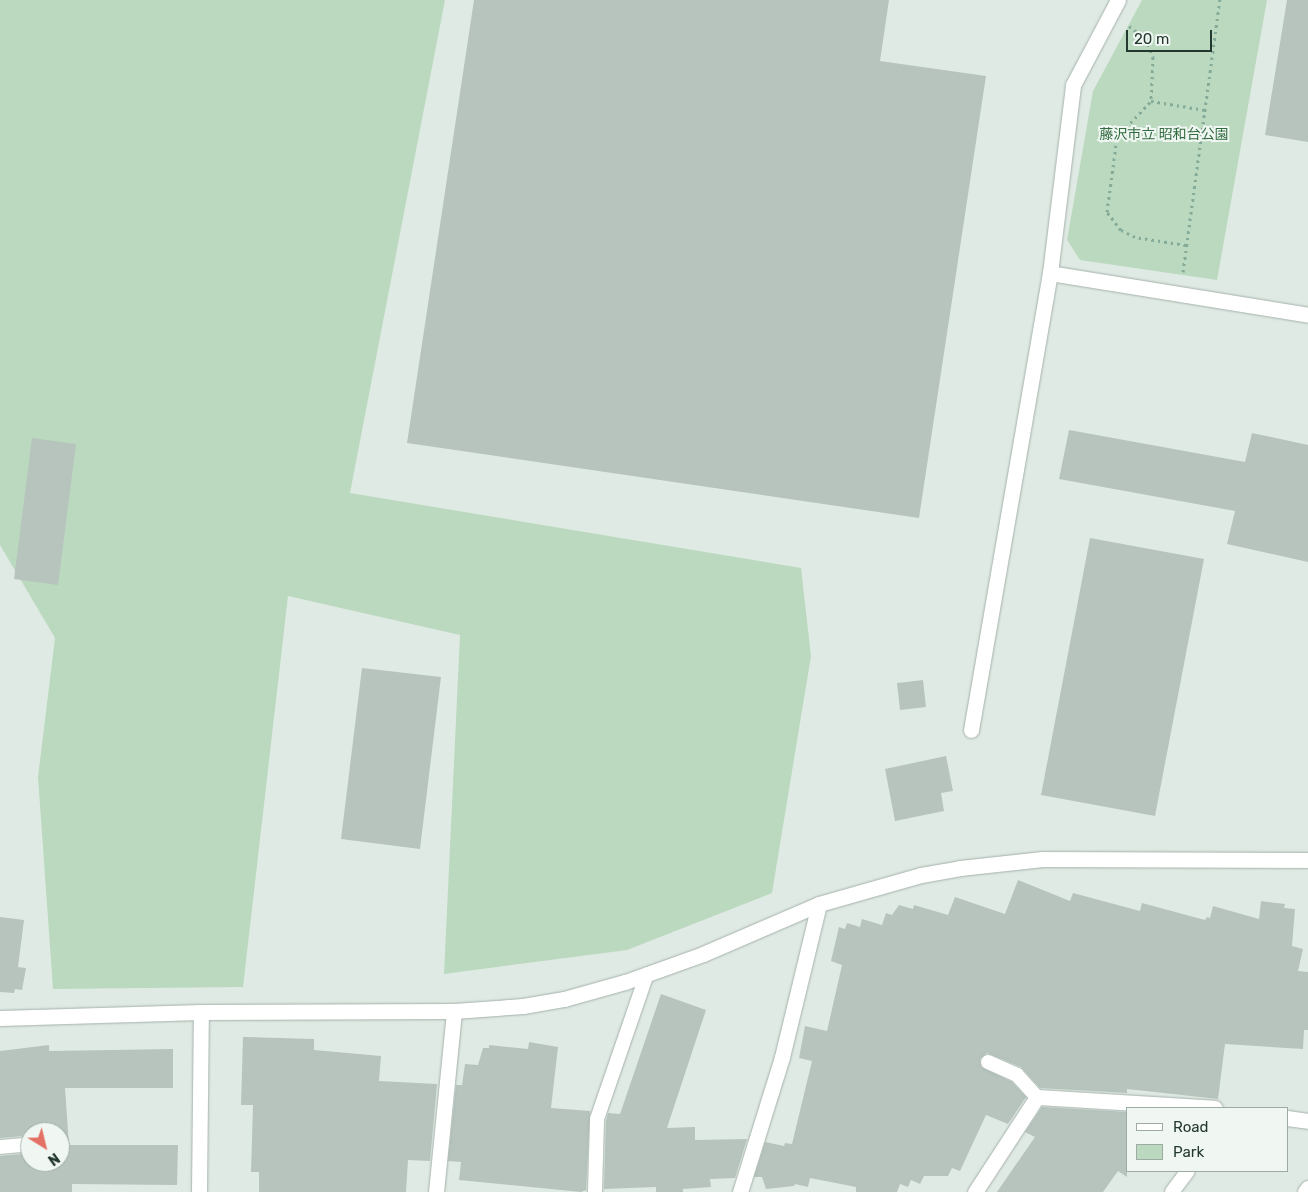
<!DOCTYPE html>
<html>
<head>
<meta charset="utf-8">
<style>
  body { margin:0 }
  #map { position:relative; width:1308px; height:1192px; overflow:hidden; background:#e0eae4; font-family:Rubik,"Noto Sans JP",sans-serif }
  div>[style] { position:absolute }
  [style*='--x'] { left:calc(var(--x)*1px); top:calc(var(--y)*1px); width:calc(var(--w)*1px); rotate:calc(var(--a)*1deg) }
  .green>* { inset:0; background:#bbd9bf }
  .building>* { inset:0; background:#b6c4bd }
  .path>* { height:3px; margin-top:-1.5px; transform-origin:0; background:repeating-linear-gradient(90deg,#84aa98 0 2.5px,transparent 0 6.5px) }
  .roads { filter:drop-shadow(0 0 1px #a4b1aa) drop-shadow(0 0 1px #a4b1aa) }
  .lane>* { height:14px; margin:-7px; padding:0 7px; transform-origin:7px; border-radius:7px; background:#fff }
  .street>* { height:15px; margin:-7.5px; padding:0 7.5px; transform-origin:7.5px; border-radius:7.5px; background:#fff }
  .secondary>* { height:15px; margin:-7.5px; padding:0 7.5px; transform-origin:7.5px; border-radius:7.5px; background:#fff }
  span { translate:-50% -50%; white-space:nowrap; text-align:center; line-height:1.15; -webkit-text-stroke:4px #f0f7f3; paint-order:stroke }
  .park-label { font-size:14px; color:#316b3f }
  .legend { position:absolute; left:1126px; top:1107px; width:162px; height:65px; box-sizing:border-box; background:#f0f7f3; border:1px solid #9eaba5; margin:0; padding:6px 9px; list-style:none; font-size:15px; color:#23382f }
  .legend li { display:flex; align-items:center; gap:10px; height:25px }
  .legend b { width:25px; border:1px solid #9eaba5 }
  .north { position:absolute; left:20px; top:1122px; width:50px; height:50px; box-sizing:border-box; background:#f0f7f3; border:1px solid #9eaba5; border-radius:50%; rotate:144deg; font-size:14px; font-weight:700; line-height:20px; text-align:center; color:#23382f }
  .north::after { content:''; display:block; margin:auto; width:18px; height:22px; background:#e37165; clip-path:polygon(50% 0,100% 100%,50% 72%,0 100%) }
  .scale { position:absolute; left:1126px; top:30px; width:86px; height:22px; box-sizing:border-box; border:2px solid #23382f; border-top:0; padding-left:6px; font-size:15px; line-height:18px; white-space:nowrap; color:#23382f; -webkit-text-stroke:4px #f0f7f3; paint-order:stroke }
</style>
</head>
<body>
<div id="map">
  <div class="green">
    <i style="clip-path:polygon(0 0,445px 0,350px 493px,801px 568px,811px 656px,772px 893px,627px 950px,444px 974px,460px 635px,288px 596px,243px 987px,53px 989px,38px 777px,55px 638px,0 545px)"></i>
    <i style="clip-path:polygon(1142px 0,1267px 0,1217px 280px,1080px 260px,1067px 240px,1093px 91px)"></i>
  </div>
  <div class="building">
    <i style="clip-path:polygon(474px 0,889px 0,880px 61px,986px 76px,919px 518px,407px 443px)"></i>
    <i style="clip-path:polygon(1287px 0,1308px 0,1308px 142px,1265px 135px)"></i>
    <i style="clip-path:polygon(1069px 430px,1245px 462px,1252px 433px,1308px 445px,1308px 562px,1227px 544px,1235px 511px,1059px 479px)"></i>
    <i style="clip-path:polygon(32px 438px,76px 444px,58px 585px,14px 579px)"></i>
    <i style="clip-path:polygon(1090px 538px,1204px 559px,1155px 816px,1041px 795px)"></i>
    <i style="clip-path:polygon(362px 668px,441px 677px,420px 849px,341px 839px)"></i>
    <i style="clip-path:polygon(923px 680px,926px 707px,900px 710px,897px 683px)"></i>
    <i style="clip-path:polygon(946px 756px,953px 791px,941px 793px,944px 811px,895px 821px,885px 769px)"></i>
    <i style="clip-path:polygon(1018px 880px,1070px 901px,1073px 893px,1140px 911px,1142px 903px,1205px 920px,1207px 917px,1210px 918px,1213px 906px,1259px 919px,1261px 901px,1285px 904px,1284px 908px,1295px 909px,1292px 946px,1303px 949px,1298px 971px,1308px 972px,1308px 1030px,1304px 1030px,1303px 1049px,1225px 1044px,1218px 1099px,1127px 1089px,1127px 1093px,1040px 1088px,1021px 1067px,987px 1053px,980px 1059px,981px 1067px,1012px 1082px,1026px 1097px,1008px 1124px,986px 1115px,960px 1171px,952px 1168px,948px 1176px,924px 1176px,920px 1184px,911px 1180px,908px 1187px,900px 1184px,897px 1192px,856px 1192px,856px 1187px,810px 1178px,808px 1187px,795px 1184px,794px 1186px,766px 1189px,762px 1177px,754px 1177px,765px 1142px,784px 1146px,785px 1143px,792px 1144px,812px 1061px,799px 1058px,805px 1026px,827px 1031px,842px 965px,831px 961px,839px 927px,845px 929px,847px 923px,860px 927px,862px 919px,882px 925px,886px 913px,892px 915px,899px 905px,913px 909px,914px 905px,948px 915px,955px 897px,1005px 914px)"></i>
    <i style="clip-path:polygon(0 917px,24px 920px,18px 967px,26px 968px,22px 990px,15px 989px,14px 993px,0 992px)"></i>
    <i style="clip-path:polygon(661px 994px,706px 1010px,667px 1128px,695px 1127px,695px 1140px,747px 1139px,735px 1178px,710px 1179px,711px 1187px,683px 1189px,683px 1192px,656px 1192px,656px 1187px,604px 1189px,606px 1121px,608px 1113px,620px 1114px)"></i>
    <i style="clip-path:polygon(243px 1037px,314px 1039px,314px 1050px,381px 1056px,379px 1081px,437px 1084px,430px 1161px,408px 1160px,406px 1192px,259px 1192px,259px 1172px,251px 1172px,253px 1105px,241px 1105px)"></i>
    <i style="clip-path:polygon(529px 1042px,558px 1047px,551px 1108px,590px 1111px,586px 1190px,581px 1192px,459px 1180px,461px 1162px,448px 1161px,456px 1085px,462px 1085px,465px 1064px,478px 1065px,483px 1048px,489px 1048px,489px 1045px,528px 1049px)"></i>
    <i style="clip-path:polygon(49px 1045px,49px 1051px,173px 1049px,173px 1088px,65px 1088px,69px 1145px,178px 1145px,177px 1185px,72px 1184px,72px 1192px,0 1192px,0 1156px,24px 1154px,30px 1150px,30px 1162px,60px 1162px,60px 1132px,30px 1132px,30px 1140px,23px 1136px,0 1138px,0 1051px)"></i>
    <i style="clip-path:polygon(1042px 1107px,1127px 1112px,1127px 1177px,1118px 1171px,1103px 1192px,997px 1192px,1035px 1137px,1025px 1132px)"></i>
  </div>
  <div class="path">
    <i style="--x:1129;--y:26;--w:20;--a:37"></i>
    <i style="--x:1145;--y:38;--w:21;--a:67"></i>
    <i style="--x:1153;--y:57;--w:44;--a:92.6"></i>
    <i style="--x:1186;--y:245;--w:52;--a:-171.1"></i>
    <i style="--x:1135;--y:237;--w:16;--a:-153"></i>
    <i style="--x:1121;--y:230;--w:23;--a:-128"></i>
    <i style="--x:1107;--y:212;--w:76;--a:-82.4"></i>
    <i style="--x:1117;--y:137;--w:50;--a:-46.6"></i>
    <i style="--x:1151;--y:101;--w:55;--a:9.5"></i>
    <i style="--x:1183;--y:272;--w:275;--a:-82.3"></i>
  </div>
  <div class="roads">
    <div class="lane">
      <i style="--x:988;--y:1062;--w:32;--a:24"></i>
      <i style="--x:1017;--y:1075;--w:30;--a:48"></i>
      <i style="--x:0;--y:1147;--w:23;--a:-5"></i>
      <i style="--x:595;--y:1192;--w:73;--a:-88.4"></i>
      <i style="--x:597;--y:1119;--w:153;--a:-71"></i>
      <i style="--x:1172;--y:1192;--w:26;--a:-53"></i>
      <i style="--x:1305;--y:1192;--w:5;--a:-53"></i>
    </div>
    <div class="street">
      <i style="--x:1050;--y:273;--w:261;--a:9.2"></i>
      <i style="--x:971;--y:730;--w:464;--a:-80.2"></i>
      <i style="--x:1050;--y:273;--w:189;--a:-83"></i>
      <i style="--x:1073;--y:85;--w:96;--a:-62.1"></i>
      <i style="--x:1287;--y:1118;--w:21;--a:8"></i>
      <i style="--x:199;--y:1192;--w:180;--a:-89.4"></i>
      <i style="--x:436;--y:1192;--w:182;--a:-84.3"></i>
      <i style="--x:740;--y:1192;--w:141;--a:-72.7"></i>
      <i style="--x:782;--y:1057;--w:157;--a:-76.4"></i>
      <i style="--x:975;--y:1192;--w:113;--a:-56.9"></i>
      <i style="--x:1037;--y:1097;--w:178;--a:3.5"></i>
    </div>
    <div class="secondary">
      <i style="--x:0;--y:1018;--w:201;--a:-1.7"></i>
      <i style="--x:201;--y:1012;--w:253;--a:-0.2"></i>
      <i style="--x:454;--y:1011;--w:69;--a:-4.1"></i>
      <i style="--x:523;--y:1006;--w:42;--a:-9.7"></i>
      <i style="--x:564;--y:999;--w:63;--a:-15.6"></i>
      <i style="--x:625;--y:982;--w:83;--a:-19.7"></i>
      <i style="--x:703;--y:954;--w:126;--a:-23.3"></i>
      <i style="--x:819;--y:904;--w:106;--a:-15.9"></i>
      <i style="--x:921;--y:875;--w:40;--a:-10"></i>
      <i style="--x:960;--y:868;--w:83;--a:-6.2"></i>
      <i style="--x:1043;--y:859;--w:265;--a:0.2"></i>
    </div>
  </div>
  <div class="park-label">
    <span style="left:1164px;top:135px">藤沢市立 昭和台公園</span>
  </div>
  <ul class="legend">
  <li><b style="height:6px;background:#fff"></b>Road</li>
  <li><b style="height:14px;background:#bbd9bf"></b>Park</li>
  </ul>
  <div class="north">N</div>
  <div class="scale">20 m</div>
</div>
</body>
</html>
